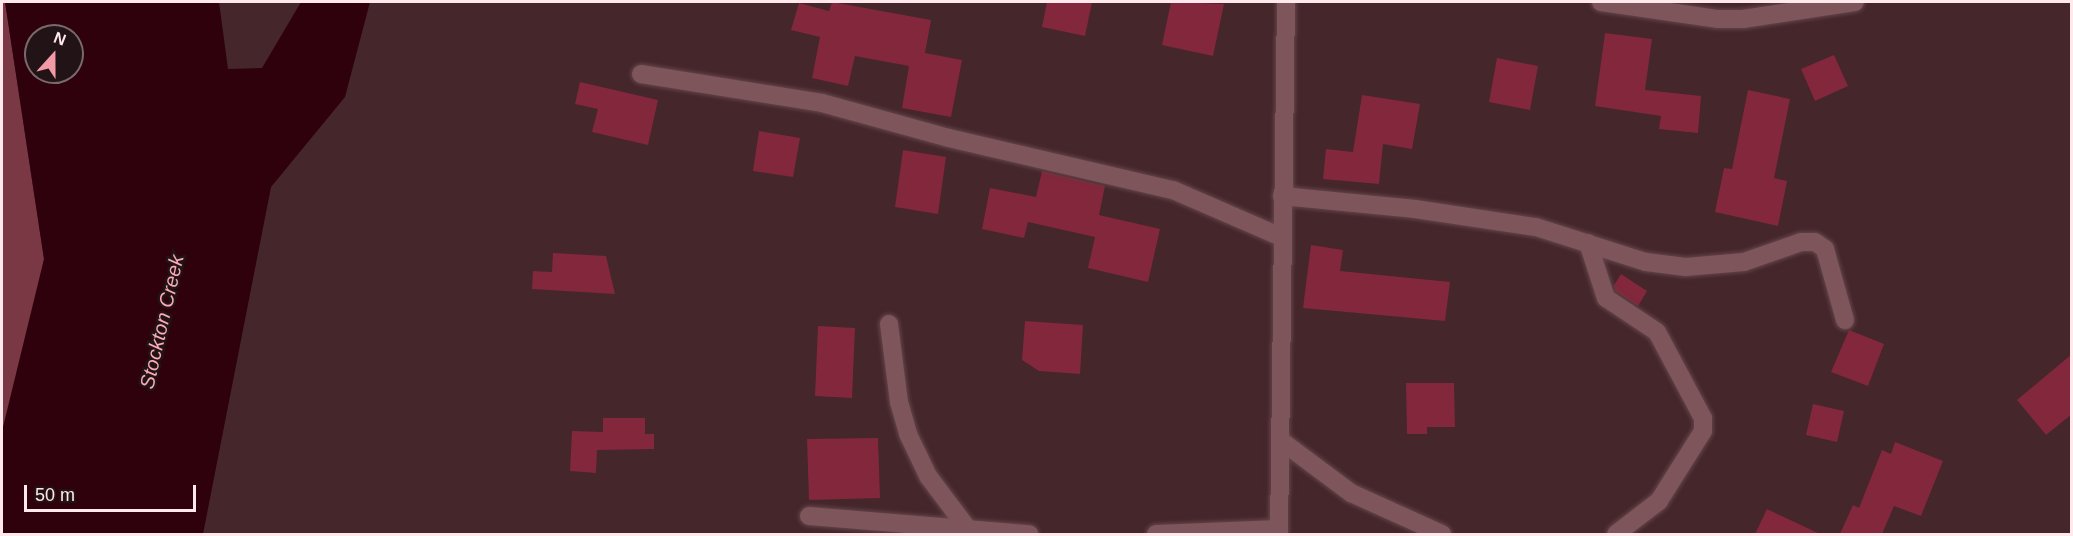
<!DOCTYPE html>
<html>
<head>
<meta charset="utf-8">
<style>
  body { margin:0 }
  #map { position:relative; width:2073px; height:536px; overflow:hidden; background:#45262b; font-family:Arial,sans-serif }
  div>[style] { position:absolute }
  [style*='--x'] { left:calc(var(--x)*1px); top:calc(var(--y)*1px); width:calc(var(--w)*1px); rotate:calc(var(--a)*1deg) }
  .green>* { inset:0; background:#7a3744 }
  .water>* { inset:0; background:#2f010d }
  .building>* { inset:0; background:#82273c }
  .roads { filter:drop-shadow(0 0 2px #63454a) drop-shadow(0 0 2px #63454a) }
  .minor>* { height:18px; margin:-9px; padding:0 9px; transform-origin:9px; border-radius:9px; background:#7e555a }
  span { translate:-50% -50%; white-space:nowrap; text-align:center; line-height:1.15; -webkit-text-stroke:5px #221416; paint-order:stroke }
  .water-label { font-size:20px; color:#faabb6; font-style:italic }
  .frame { position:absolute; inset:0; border:3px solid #ffe9ec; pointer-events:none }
  .north { position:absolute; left:24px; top:24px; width:60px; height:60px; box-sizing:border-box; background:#221416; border:2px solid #7a696c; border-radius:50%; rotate:21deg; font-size:16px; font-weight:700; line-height:24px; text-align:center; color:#ffe9ec }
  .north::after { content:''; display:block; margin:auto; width:21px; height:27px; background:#f39aa7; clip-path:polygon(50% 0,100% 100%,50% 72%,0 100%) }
  .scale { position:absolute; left:24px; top:485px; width:172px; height:27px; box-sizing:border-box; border:3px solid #ffe9ec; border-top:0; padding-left:8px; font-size:18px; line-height:21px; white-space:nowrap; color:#ffe9ec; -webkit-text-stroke:4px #221416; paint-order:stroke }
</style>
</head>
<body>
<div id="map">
  <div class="green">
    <i style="clip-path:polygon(2px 2px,5px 2px,44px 259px,2px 501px)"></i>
  </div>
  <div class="water">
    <i style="clip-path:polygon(evenodd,5px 2px,219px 2px,228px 69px,262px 68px,301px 2px,370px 2px,345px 97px,271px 187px,203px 534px,2px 534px,2px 431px,44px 259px,5px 2px,36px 36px,72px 36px,72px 72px,36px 72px,36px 36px)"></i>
  </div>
  <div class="building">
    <i style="clip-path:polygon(832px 2px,931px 20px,925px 53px,962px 60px,951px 117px,902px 108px,909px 66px,855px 56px,848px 86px,812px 78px,820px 37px,791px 30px,799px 3px,829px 11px)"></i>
    <i style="clip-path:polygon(1047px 2px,1092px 2px,1085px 36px,1042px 27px)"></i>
    <i style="clip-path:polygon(1171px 2px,1224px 4px,1213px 56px,1162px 45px)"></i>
    <i style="clip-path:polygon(1605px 33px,1652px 39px,1645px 90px,1701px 96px,1698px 133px,1659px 129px,1661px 116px,1595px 106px)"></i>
    <i style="clip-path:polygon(1834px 55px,1848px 86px,1815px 101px,1801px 69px)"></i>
    <i style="clip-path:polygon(1497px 58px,1538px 66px,1530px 110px,1489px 102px)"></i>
    <i style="clip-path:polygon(580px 82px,658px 100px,648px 145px,592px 132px,598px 109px,575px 104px)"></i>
    <i style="clip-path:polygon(1748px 90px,1790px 99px,1774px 178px,1787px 181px,1778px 226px,1715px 212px,1724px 168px,1732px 169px)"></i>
    <i style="clip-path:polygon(1362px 95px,1420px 104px,1412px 149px,1383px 144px,1379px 184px,1323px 179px,1326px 149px,1353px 152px)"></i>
    <i style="clip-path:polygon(759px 131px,800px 138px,793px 177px,753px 171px)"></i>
    <i style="clip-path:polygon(903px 150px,946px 157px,938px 214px,895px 207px)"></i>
    <i style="clip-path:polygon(1042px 171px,1105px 186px,1099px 215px,1160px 229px,1148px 282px,1088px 268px,1095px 237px,1028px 222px,1024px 238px,982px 229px,990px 188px,1036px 197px)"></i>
    <i style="clip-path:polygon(1311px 245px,1343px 250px,1340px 271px,1450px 282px,1445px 321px,1303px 308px)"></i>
    <i style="clip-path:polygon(553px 253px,606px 256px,615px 294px,532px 289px,533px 271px,552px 272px)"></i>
    <i style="clip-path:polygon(1621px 274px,1647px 291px,1638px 306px,1615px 291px,1614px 285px)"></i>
    <i style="clip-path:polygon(1025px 321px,1083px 325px,1080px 374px,1039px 371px,1022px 360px)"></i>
    <i style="clip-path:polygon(818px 326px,855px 328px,852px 398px,815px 396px)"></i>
    <i style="clip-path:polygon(1849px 330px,1884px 344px,1868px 386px,1831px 372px)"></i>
    <i style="clip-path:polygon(2072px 354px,2072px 414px,2046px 435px,2017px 400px)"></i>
    <i style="clip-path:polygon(1406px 383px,1454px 383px,1455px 427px,1427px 427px,1427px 434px,1407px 434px)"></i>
    <i style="clip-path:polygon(1813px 404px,1844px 411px,1837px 442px,1806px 435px)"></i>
    <i style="clip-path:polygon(603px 418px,645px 418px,645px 434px,654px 434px,654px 449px,597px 450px,596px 473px,570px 471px,572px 431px,603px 432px)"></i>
    <i style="clip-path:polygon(878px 438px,880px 498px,809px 500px,807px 439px)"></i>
    <i style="clip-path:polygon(1895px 442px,1943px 461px,1921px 516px,1894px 506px,1882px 534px,1840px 534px,1853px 505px,1859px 508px,1882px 450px,1891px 454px)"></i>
    <i style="clip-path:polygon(1767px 509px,1820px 534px,1755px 534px)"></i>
  </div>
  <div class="roads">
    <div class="minor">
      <i style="--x:1601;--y:2;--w:117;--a:8.3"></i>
      <i style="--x:1717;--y:19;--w:26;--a:0"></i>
      <i style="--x:1743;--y:19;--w:113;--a:-8.6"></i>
      <i style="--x:641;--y:74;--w:183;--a:9.1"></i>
      <i style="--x:822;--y:103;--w:132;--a:15.4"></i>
      <i style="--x:949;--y:138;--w:230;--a:13.1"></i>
      <i style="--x:1173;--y:190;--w:118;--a:23.5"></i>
      <i style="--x:1282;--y:196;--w:134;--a:5.6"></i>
      <i style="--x:1415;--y:209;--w:122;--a:8.5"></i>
      <i style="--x:1536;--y:227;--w:115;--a:17.7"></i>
      <i style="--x:1646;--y:262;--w:40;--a:7.1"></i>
      <i style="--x:1686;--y:267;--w:58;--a:-4.9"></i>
      <i style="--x:1744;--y:262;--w:60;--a:-19.3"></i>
      <i style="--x:1801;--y:242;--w:14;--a:0"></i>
      <i style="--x:1815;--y:242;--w:12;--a:35"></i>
      <i style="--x:1825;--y:249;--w:74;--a:74.3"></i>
      <i style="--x:1588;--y:243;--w:58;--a:71.9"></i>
      <i style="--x:1606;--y:298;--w:61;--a:33.7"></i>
      <i style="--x:1657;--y:332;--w:98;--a:61.9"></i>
      <i style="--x:1703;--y:418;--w:13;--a:90"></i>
      <i style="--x:1703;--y:431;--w:83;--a:122.2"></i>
      <i style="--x:1659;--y:501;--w:54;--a:142.5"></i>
      <i style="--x:889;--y:324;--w:79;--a:82.7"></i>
      <i style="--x:899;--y:402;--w:33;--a:74"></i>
      <i style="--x:908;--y:434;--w:47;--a:64.5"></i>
      <i style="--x:928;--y:476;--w:66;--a:53"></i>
      <i style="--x:1280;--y:440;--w:89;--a:36.7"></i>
      <i style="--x:1351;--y:493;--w:100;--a:24.3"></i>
      <i style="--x:809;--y:516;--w:221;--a:4.7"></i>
      <i style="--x:1156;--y:534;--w:123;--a:-2.3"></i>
      <i style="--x:1279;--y:534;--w:532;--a:-89.25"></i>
    </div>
  </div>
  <div class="water-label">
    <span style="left:162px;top:322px;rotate:-77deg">Stockton Creek</span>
  </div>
  <div class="frame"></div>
  <div class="north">N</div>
  <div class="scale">50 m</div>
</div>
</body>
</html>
